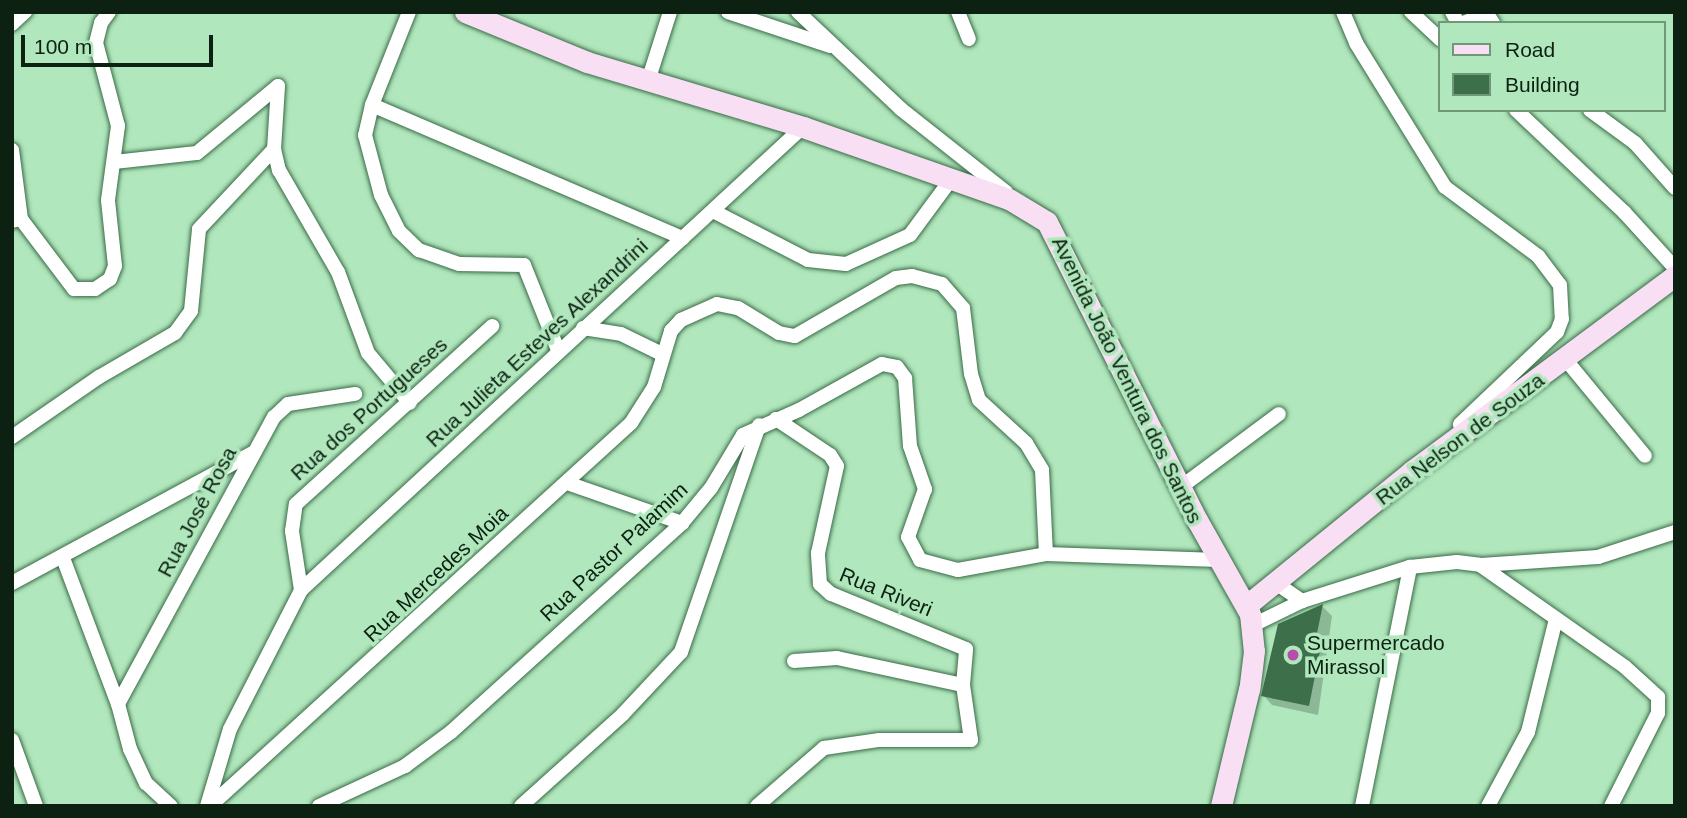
<!DOCTYPE html>
<html>
<head>
<meta charset="utf-8">
<style>
  body { margin:0 }
  #map { position:relative; width:1687px; height:818px; overflow:hidden; background:#b1e7bd; font-family:Helvetica,sans-serif }
  div>[style] { position:absolute }
  [style*='--x'] { left:calc(var(--x)*1px); top:calc(var(--y)*1px); width:calc(var(--w)*1px); rotate:calc(var(--a)*1deg) }
  .shadow>* { inset:0; background:#0003 }
  .building>* { inset:0; background:#3d6f4a }
  .roads { filter:drop-shadow(0 0 2px #396b47) drop-shadow(0 0 2px #396b47) }
  .street>* { height:14px; margin:-7px; padding:0 7px; transform-origin:7px; border-radius:7px; background:#fff }
  .secondary>* { height:21px; margin:-10.5px; padding:0 10.5px; transform-origin:10.5px; border-radius:10.5px; background:#f8dff4 }
  .dots>* { width:19px; height:19px; translate:-50% -50%; box-sizing:border-box; border:4px solid #b1e7bd; border-radius:50% }
  span { translate:-50% -50%; white-space:nowrap; text-align:center; line-height:1.15; -webkit-text-stroke:7px #b1e7bd; paint-order:stroke }
  .street-label { font-size:21px; color:#0c2112 }
  .poi-label { font-size:21px; color:#0c2112 }
  .left { translate:0 -50%; text-align:left }
  .frame { position:absolute; inset:0; border:14px solid #0c2112; pointer-events:none }
  .legend { position:absolute; left:1438px; top:21px; width:228px; height:91px; box-sizing:border-box; background:#b1e7bd; border:2px solid #6f9879; margin:0; padding:9px 12px; list-style:none; font-size:21px; color:#0c2112 }
  .legend li { display:flex; align-items:center; gap:14px; height:35px }
  .legend b { width:35px; border:2px solid #6f9879 }
  .scale { position:absolute; left:21px; top:35px; width:192px; height:32px; box-sizing:border-box; border:4px solid #0c2112; border-top:0; padding-left:9px; font-size:21px; line-height:24px; white-space:nowrap; color:#0c2112; -webkit-text-stroke:5px #b1e7bd; paint-order:stroke }
</style>
</head>
<body>
<div id="map">
  <div class="shadow">
    <i style="clip-path:polygon(1323px 607px,1332px 616px,1318px 715px,1272px 705px,1263px 695px,1279px 625px)"></i>
  </div>
  <div class="building">
    <i style="clip-path:polygon(1323px 604px,1314px 648px,1320px 651px,1309px 706px,1261px 696px,1278px 624px)"></i>
  </div>
  <div class="roads">
    <div class="street">
      <i style="--x:409;--y:12;--w:100;--a:111.7"></i>
      <i style="--x:372;--y:105;--w:31;--a:103"></i>
      <i style="--x:365;--y:135;--w:62;--a:75.1"></i>
      <i style="--x:381;--y:195;--w:40;--a:63.4"></i>
      <i style="--x:399;--y:231;--w:28;--a:44"></i>
      <i style="--x:419;--y:250;--w:42;--a:19.3"></i>
      <i style="--x:459;--y:264;--w:65;--a:0.9"></i>
      <i style="--x:524;--y:265;--w:92;--a:68.2"></i>
      <i style="--x:728;--y:12;--w:108;--a:18.4"></i>
      <i style="--x:798;--y:12;--w:141;--a:43.3"></i>
      <i style="--x:901;--y:109;--w:134;--a:38.3"></i>
      <i style="--x:958;--y:12;--w:29;--a:68"></i>
      <i style="--x:1343;--y:12;--w:34;--a:67"></i>
      <i style="--x:1356;--y:43;--w:169;--a:58.3"></i>
      <i style="--x:1445;--y:187;--w:116;--a:36.6"></i>
      <i style="--x:1538;--y:256;--w:36;--a:53"></i>
      <i style="--x:1560;--y:285;--w:34;--a:87"></i>
      <i style="--x:1562;--y:319;--w:14;--a:111"></i>
      <i style="--x:1557;--y:332;--w:134;--a:136.5"></i>
      <i style="--x:1411;--y:12;--w:40;--a:43"></i>
      <i style="--x:1452;--y:12;--w:13;--a:61"></i>
      <i style="--x:1463;--y:23;--w:26;--a:-21"></i>
      <i style="--x:1487;--y:14;--w:11;--a:56"></i>
      <i style="--x:12;--y:24;--w:18;--a:-43"></i>
      <i style="--x:648;--y:81;--w:72;--a:-72.3"></i>
      <i style="--x:372;--y:105;--w:338;--a:23.2"></i>
      <i style="--x:1516;--y:110;--w:149;--a:43.4"></i>
      <i style="--x:1624;--y:212;--w:76;--a:47.7"></i>
      <i style="--x:1590;--y:110;--w:56;--a:36.3"></i>
      <i style="--x:1635;--y:143;--w:60;--a:48.4"></i>
      <i style="--x:12;--y:150;--w:70;--a:82.6"></i>
      <i style="--x:114;--y:162;--w:83;--a:-6.2"></i>
      <i style="--x:197;--y:153;--w:105;--a:-39.6"></i>
      <i style="--x:278;--y:86;--w:63;--a:93.6"></i>
      <i style="--x:274;--y:149;--w:22;--a:77"></i>
      <i style="--x:279;--y:170;--w:118;--a:60"></i>
      <i style="--x:338;--y:272;--w:86;--a:69.7"></i>
      <i style="--x:368;--y:353;--w:65;--a:50"></i>
      <i style="--x:713;--y:211;--w:107;--a:27.3"></i>
      <i style="--x:808;--y:260;--w:38;--a:6"></i>
      <i style="--x:846;--y:264;--w:70;--a:-24.4"></i>
      <i style="--x:910;--y:235;--w:71;--a:-53.6"></i>
      <i style="--x:12;--y:221;--w:9;--a:-13"></i>
      <i style="--x:21;--y:219;--w:88;--a:52.9"></i>
      <i style="--x:74;--y:289;--w:21;--a:0"></i>
      <i style="--x:95;--y:289;--w:18;--a:-34"></i>
      <i style="--x:110;--y:279;--w:14;--a:-69"></i>
      <i style="--x:115;--y:266;--w:66;--a:-96.1"></i>
      <i style="--x:108;--y:200;--w:75;--a:-82.3"></i>
      <i style="--x:118;--y:126;--w:86;--a:-104.8"></i>
      <i style="--x:96;--y:43;--w:21;--a:-76"></i>
      <i style="--x:101;--y:23;--w:14;--a:-54"></i>
      <i style="--x:583;--y:328;--w:38;--a:9"></i>
      <i style="--x:621;--y:334;--w:43;--a:26"></i>
      <i style="--x:1566;--y:360;--w:124;--a:50.5"></i>
      <i style="--x:12;--y:437;--w:106;--a:-34.6"></i>
      <i style="--x:99;--y:377;--w:88;--a:-30.1"></i>
      <i style="--x:175;--y:333;--w:27;--a:-54"></i>
      <i style="--x:191;--y:311;--w:82;--a:-84.4"></i>
      <i style="--x:199;--y:229;--w:110;--a:-46.8"></i>
      <i style="--x:567;--y:483;--w:122;--a:19.2"></i>
      <i style="--x:1181;--y:487;--w:122;--a:-36.7"></i>
      <i style="--x:63;--y:558;--w:156;--a:69.4"></i>
      <i style="--x:118;--y:704;--w:47;--a:75.1"></i>
      <i style="--x:130;--y:749;--w:38;--a:65"></i>
      <i style="--x:146;--y:783;--w:34;--a:43"></i>
      <i style="--x:1481;--y:565;--w:117;--a:-3.9"></i>
      <i style="--x:1598;--y:557;--w:81;--a:-18"></i>
      <i style="--x:12;--y:583;--w:272;--a:-28.4"></i>
      <i style="--x:1276;--y:583;--w:32;--a:35"></i>
      <i style="--x:301;--y:590;--w:60;--a:-98.7"></i>
      <i style="--x:292;--y:531;--w:27;--a:-82"></i>
      <i style="--x:296;--y:504;--w:265;--a:-42.2"></i>
      <i style="--x:1251;--y:626;--w:57;--a:-26.1"></i>
      <i style="--x:1302;--y:601;--w:113;--a:-17.5"></i>
      <i style="--x:1410;--y:567;--w:47;--a:-6.1"></i>
      <i style="--x:1457;--y:562;--w:23;--a:7"></i>
      <i style="--x:1480;--y:565;--w:177;--a:35.1"></i>
      <i style="--x:1625;--y:667;--w:45;--a:42.3"></i>
      <i style="--x:1658;--y:697;--w:16;--a:90"></i>
      <i style="--x:1658;--y:713;--w:104;--a:116.8"></i>
      <i style="--x:794;--y:661;--w:43;--a:-4"></i>
      <i style="--x:837;--y:658;--w:129;--a:12.1"></i>
      <i style="--x:118;--y:704;--w:327;--a:-61.5"></i>
      <i style="--x:274;--y:417;--w:19;--a:-43"></i>
      <i style="--x:288;--y:404;--w:68;--a:-8.5"></i>
      <i style="--x:12;--y:740;--w:70;--a:70"></i>
      <i style="--x:207;--y:806;--w:80;--a:-73.4"></i>
      <i style="--x:230;--y:729;--w:156;--a:-62.9"></i>
      <i style="--x:301;--y:590;--w:683;--a:-42.69"></i>
      <i style="--x:210;--y:806;--w:569;--a:-42.29"></i>
      <i style="--x:631;--y:423;--w:43;--a:-57.4"></i>
      <i style="--x:654;--y:387;--w:59;--a:-73.1"></i>
      <i style="--x:671;--y:331;--w:15;--a:-48"></i>
      <i style="--x:681;--y:320;--w:39;--a:-24"></i>
      <i style="--x:717;--y:304;--w:21;--a:11"></i>
      <i style="--x:738;--y:308;--w:48;--a:31.4"></i>
      <i style="--x:779;--y:333;--w:16;--a:11"></i>
      <i style="--x:795;--y:336;--w:116;--a:-29.9"></i>
      <i style="--x:896;--y:278;--w:16;--a:-7"></i>
      <i style="--x:912;--y:276;--w:31;--a:15"></i>
      <i style="--x:942;--y:284;--w:32;--a:49"></i>
      <i style="--x:963;--y:308;--w:66;--a:83.1"></i>
      <i style="--x:971;--y:374;--w:27;--a:73"></i>
      <i style="--x:979;--y:400;--w:64;--a:42.5"></i>
      <i style="--x:1026;--y:443;--w:31;--a:59"></i>
      <i style="--x:1042;--y:470;--w:84;--a:87.3"></i>
      <i style="--x:319;--y:806;--w:95;--a:-24.9"></i>
      <i style="--x:405;--y:766;--w:57;--a:-36.5"></i>
      <i style="--x:451;--y:732;--w:312;--a:-42.1"></i>
      <i style="--x:682;--y:523;--w:45;--a:-50.4"></i>
      <i style="--x:711;--y:488;--w:62;--a:-58.9"></i>
      <i style="--x:743;--y:435;--w:61;--a:-24.1"></i>
      <i style="--x:799;--y:410;--w:95;--a:-29"></i>
      <i style="--x:882;--y:364;--w:15;--a:11"></i>
      <i style="--x:897;--y:367;--w:14;--a:54"></i>
      <i style="--x:905;--y:378;--w:68;--a:85.8"></i>
      <i style="--x:910;--y:446;--w:46;--a:70.8"></i>
      <i style="--x:925;--y:489;--w:51;--a:109.5"></i>
      <i style="--x:908;--y:537;--w:26;--a:62"></i>
      <i style="--x:920;--y:560;--w:39;--a:15"></i>
      <i style="--x:958;--y:570;--w:89;--a:-10.3"></i>
      <i style="--x:1046;--y:554;--w:172;--a:2"></i>
      <i style="--x:521;--y:806;--w:137;--a:-42"></i>
      <i style="--x:623;--y:714;--w:85;--a:-46.9"></i>
      <i style="--x:681;--y:652;--w:240;--a:-71"></i>
      <i style="--x:757;--y:806;--w:89;--a:-40.9"></i>
      <i style="--x:824;--y:748;--w:56;--a:-8.3"></i>
      <i style="--x:879;--y:740;--w:92;--a:0"></i>
      <i style="--x:971;--y:740;--w:56;--a:-98.3"></i>
      <i style="--x:963;--y:685;--w:36;--a:-85"></i>
      <i style="--x:966;--y:649;--w:146;--a:-157.8"></i>
      <i style="--x:831;--y:594;--w:15;--a:-138"></i>
      <i style="--x:820;--y:584;--w:31;--a:-94"></i>
      <i style="--x:818;--y:553;--w:89;--a:-77.7"></i>
      <i style="--x:837;--y:466;--w:13;--a:-122"></i>
      <i style="--x:830;--y:455;--w:65;--a:-146.3"></i>
      <i style="--x:1362;--y:806;--w:244;--a:-78.6"></i>
      <i style="--x:1488;--y:806;--w:84;--a:-61.6"></i>
      <i style="--x:1528;--y:732;--w:116;--a:-76.1"></i>
    </div>
    <div class="secondary">
      <i style="--x:465;--y:12;--w:132;--a:22.3"></i>
      <i style="--x:587;--y:62;--w:226;--a:16.7"></i>
      <i style="--x:803;--y:127;--w:218;--a:19.3"></i>
      <i style="--x:1009;--y:199;--w:44;--a:31.2"></i>
      <i style="--x:1047;--y:222;--w:334;--a:63.3"></i>
      <i style="--x:1197;--y:520;--w:108;--a:60.6"></i>
      <i style="--x:1250;--y:614;--w:37;--a:84"></i>
      <i style="--x:1254;--y:651;--w:38;--a:97"></i>
      <i style="--x:1249;--y:689;--w:120;--a:103.5"></i>
      <i style="--x:1247;--y:605;--w:213;--a:-39.1"></i>
      <i style="--x:1412;--y:471;--w:327;--a:-36.6"></i>
    </div>
  </div>
  <div class="dots">
    <i style="left:1293px;top:655px;background:#b74cad"></i>
  </div>
  <div class="street-label">
    <span style="left:537px;top:343px;rotate:-43deg">Rua Julieta Esteves Alexandrini</span>
    <span style="left:1127px;top:380px;rotate:64deg">Avenida João Ventura dos Santos</span>
    <span style="left:369px;top:409px;rotate:-42deg">Rua dos Portugueses</span>
    <span style="left:1460px;top:439px;rotate:-37deg">Rua Nelson de Souza</span>
    <span style="left:197px;top:512px;rotate:-62deg">Rua José Rosa</span>
    <span style="left:614px;top:552px;rotate:-43deg">Rua Pastor Palamim</span>
    <span style="left:436px;top:574px;rotate:-43deg">Rua Mercedes Moia</span>
    <span style="left:886px;top:592px;rotate:22deg">Rua Riveri</span>
  </div>
  <div class="poi-label">
    <span class="left" style="left:1307px;top:655px">Supermercado<br>Mirassol</span>
  </div>
  <div class="frame"></div>
  <ul class="legend">
  <li><b style="height:9px;background:#f8dff4"></b>Road</li>
  <li><b style="height:19px;background:#3d6f4a"></b>Building</li>
  </ul>
  <div class="scale">100 m</div>
</div>
</body>
</html>
